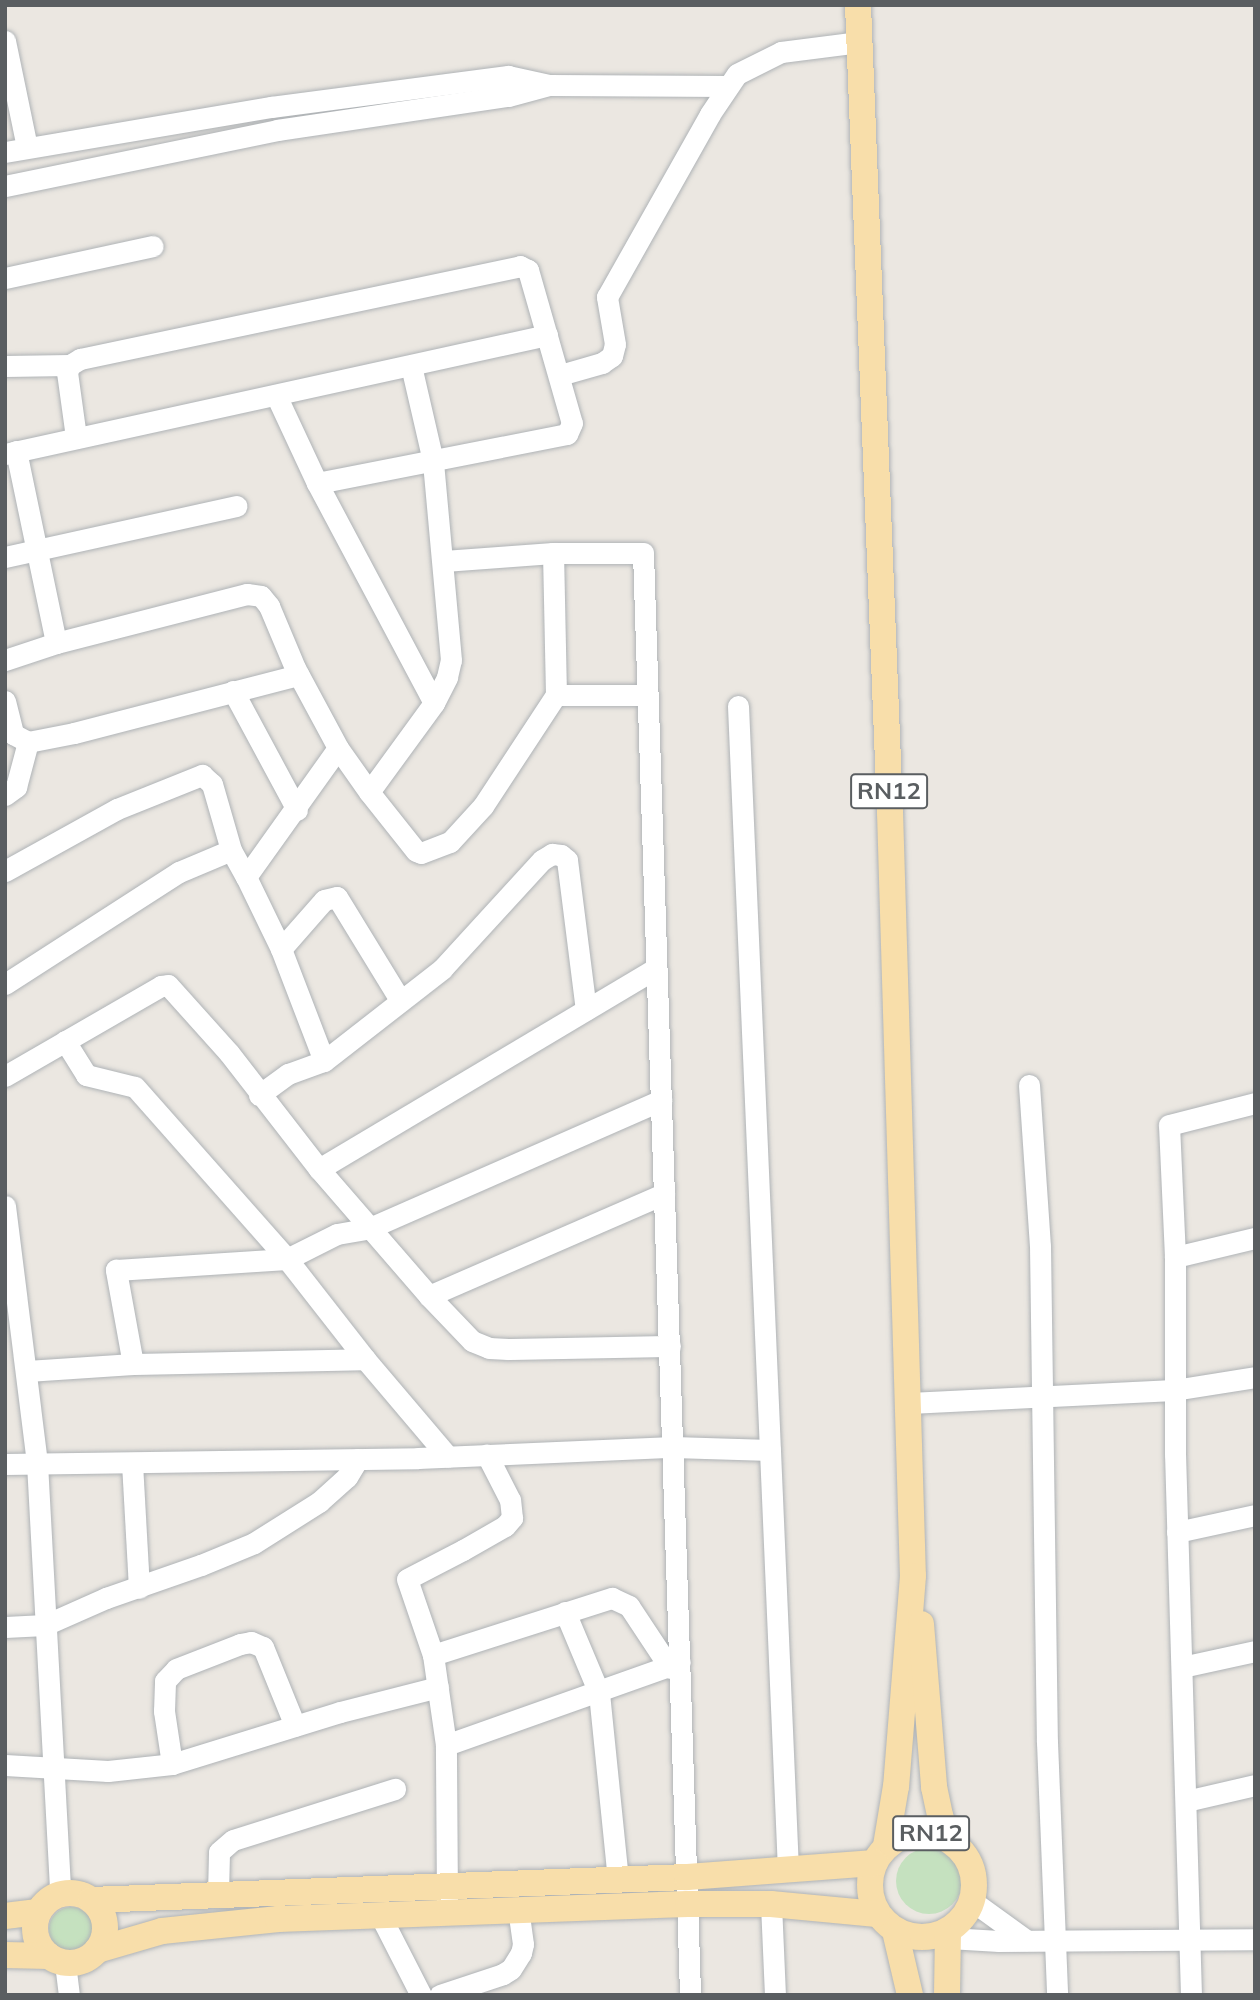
<!DOCTYPE html>
<html>
<head>
<meta charset="utf-8">
<style>
  body { margin:0 }
  #map { position:relative; width:1260px; height:2000px; overflow:hidden; background:#ebe7e1; font-family:Mulish,sans-serif }
  div>[style] { position:absolute }
  [style*='--x'] { left:calc(var(--x)*1px); top:calc(var(--y)*1px); width:calc(var(--w)*1px); rotate:calc(var(--a)*1deg) }
  .green>* { inset:0; background:#c5e1bf }
  .round { border-radius:50% }
  .roads { filter:drop-shadow(0 0 2px #afb3b6) drop-shadow(0 0 2px #afb3b6) }
  .minor>* { height:21px; margin:-10.5px; padding:0 10.5px; transform-origin:10.5px; border-radius:10.5px; background:#fff }
  .major>* { height:26px; margin:-13px; padding:0 13px; transform-origin:13px; border-radius:13px; background:#f8deaa }
  .major>.ring { margin:-13px; padding:0; box-sizing:content-box; background:none; border:26px solid #f8deaa; border-radius:50% }
  span { translate:-50% -50%; white-space:nowrap; text-align:center; line-height:1.15; -webkit-text-stroke:7px #fff; paint-order:stroke }
  .shield-label span { padding:2px 5px; background:#fff; border:2px solid; border-radius:5px; -webkit-text-stroke-width:0 }
  .shield-label { font-size:24px; color:#5a5e61; font-weight:700 }
  .frame { position:absolute; inset:0; border:7px solid #5a5e61; pointer-events:none }
</style>
</head>
<body>
<div id="map">
  <div class="green">
    <i class="round" style="left:896px;top:1848px;width:66px;height:66px"></i>
    <i class="round" style="left:49px;top:1907px;width:44px;height:44px"></i>
  </div>
  <div class="roads">
    <div class="minor">
      <i style="--x:5;--y:41;--w:108;--a:78.3"></i>
      <i style="--x:5;--y:152;--w:270;--a:-9.6"></i>
      <i style="--x:271;--y:107;--w:239;--a:-7.5"></i>
      <i style="--x:508;--y:76;--w:42;--a:12.4"></i>
      <i style="--x:549;--y:85;--w:179;--a:0.3"></i>
      <i style="--x:5;--y:186;--w:278;--a:-11.6"></i>
      <i style="--x:277;--y:130;--w:233;--a:-8.4"></i>
      <i style="--x:508;--y:96;--w:42;--a:-15"></i>
      <i style="--x:5;--y:278;--w:151;--a:-12.2"></i>
      <i style="--x:5;--y:366;--w:65;--a:-0.9"></i>
      <i style="--x:560;--y:375;--w:44;--a:-15.9"></i>
      <i style="--x:602;--y:363;--w:12;--a:-35"></i>
      <i style="--x:612;--y:356;--w:12;--a:-76"></i>
      <i style="--x:615;--y:344;--w:48;--a:-99.7"></i>
      <i style="--x:607;--y:297;--w:210;--a:-60.6"></i>
      <i style="--x:710;--y:114;--w:48;--a:-56"></i>
      <i style="--x:737;--y:74;--w:49;--a:-26.6"></i>
      <i style="--x:781;--y:52;--w:79;--a:-7.3"></i>
      <i style="--x:76;--y:437;--w:66;--a:-97.9"></i>
      <i style="--x:67;--y:372;--w:8;--a:-67"></i>
      <i style="--x:70;--y:365;--w:12;--a:-31"></i>
      <i style="--x:80;--y:359;--w:450;--a:-11.9"></i>
      <i style="--x:520;--y:266;--w:9;--a:27"></i>
      <i style="--x:528;--y:270;--w:159;--a:74"></i>
      <i style="--x:572;--y:423;--w:12;--a:114"></i>
      <i style="--x:567;--y:434;--w:255;--a:168.9"></i>
      <i style="--x:317;--y:483;--w:97;--a:-115"></i>
      <i style="--x:16;--y:451;--w:196;--a:78.2"></i>
      <i style="--x:5;--y:454;--w:555;--a:-12.38"></i>
      <i style="--x:317;--y:483;--w:249;--a:62"></i>
      <i style="--x:434;--y:703;--w:29;--a:-63"></i>
      <i style="--x:447;--y:677;--w:17;--a:-77"></i>
      <i style="--x:451;--y:660;--w:200;--a:-95.2"></i>
      <i style="--x:433;--y:461;--w:98;--a:-103"></i>
      <i style="--x:5;--y:557;--w:237;--a:-12.4"></i>
      <i style="--x:444;--y:561;--w:109;--a:-4.2"></i>
      <i style="--x:553;--y:553;--w:90;--a:0"></i>
      <i style="--x:643;--y:553;--w:1443;--a:88.13"></i>
      <i style="--x:5;--y:660;--w:54;--a:-18.4"></i>
      <i style="--x:56;--y:643;--w:197;--a:-14.4"></i>
      <i style="--x:247;--y:594;--w:14;--a:8"></i>
      <i style="--x:261;--y:596;--w:13;--a:51"></i>
      <i style="--x:269;--y:606;--w:67;--a:67.2"></i>
      <i style="--x:295;--y:668;--w:91;--a:61.7"></i>
      <i style="--x:338;--y:748;--w:54;--a:54.8"></i>
      <i style="--x:233;--y:691;--w:135;--a:61.7"></i>
      <i style="--x:556;--y:695;--w:91;--a:0"></i>
      <i style="--x:5;--y:701;--w:34;--a:76"></i>
      <i style="--x:13;--y:734;--w:17;--a:28"></i>
      <i style="--x:28;--y:742;--w:47;--a:-11.1"></i>
      <i style="--x:74;--y:733;--w:232;--a:-14.5"></i>
      <i style="--x:434;--y:703;--w:110;--a:126.1"></i>
      <i style="--x:369;--y:792;--w:75;--a:51.5"></i>
      <i style="--x:416;--y:851;--w:5;--a:22"></i>
      <i style="--x:421;--y:853;--w:31;--a:-21"></i>
      <i style="--x:450;--y:842;--w:49;--a:-47.5"></i>
      <i style="--x:483;--y:806;--w:133;--a:-56.7"></i>
      <i style="--x:556;--y:695;--w:142;--a:-91.2"></i>
      <i style="--x:738;--y:706;--w:1165;--a:87.54"></i>
      <i style="--x:5;--y:795;--w:14;--a:-36"></i>
      <i style="--x:16;--y:787;--w:47;--a:-75.1"></i>
      <i style="--x:5;--y:871;--w:128;--a:-29"></i>
      <i style="--x:117;--y:809;--w:92;--a:-21.8"></i>
      <i style="--x:202;--y:775;--w:13;--a:42"></i>
      <i style="--x:212;--y:784;--w:69;--a:73.9"></i>
      <i style="--x:231;--y:850;--w:31;--a:61"></i>
      <i style="--x:281;--y:949;--w:65;--a:-48.7"></i>
      <i style="--x:324;--y:900;--w:13;--a:-13"></i>
      <i style="--x:337;--y:897;--w:121;--a:58.5"></i>
      <i style="--x:5;--y:984;--w:207;--a:-32.8"></i>
      <i style="--x:179;--y:872;--w:56;--a:-22.9"></i>
      <i style="--x:65;--y:1041;--w:40;--a:58"></i>
      <i style="--x:86;--y:1075;--w:50;--a:13.8"></i>
      <i style="--x:135;--y:1087;--w:230;--a:48.5"></i>
      <i style="--x:287;--y:1259;--w:127;--a:52"></i>
      <i style="--x:365;--y:1359;--w:128;--a:49.7"></i>
      <i style="--x:324;--y:1061;--w:120;--a:-111"></i>
      <i style="--x:281;--y:949;--w:80;--a:-115.9"></i>
      <i style="--x:246;--y:877;--w:158;--a:-54.5"></i>
      <i style="--x:5;--y:1076;--w:180;--a:-30"></i>
      <i style="--x:161;--y:986;--w:7;--a:-8"></i>
      <i style="--x:168;--y:985;--w:91;--a:48.1"></i>
      <i style="--x:229;--y:1053;--w:147;--a:52.2"></i>
      <i style="--x:319;--y:1169;--w:168;--a:49.1"></i>
      <i style="--x:429;--y:1296;--w:62;--a:46.3"></i>
      <i style="--x:472;--y:1341;--w:18;--a:22"></i>
      <i style="--x:489;--y:1348;--w:19;--a:3"></i>
      <i style="--x:508;--y:1349;--w:162;--a:-1.1"></i>
      <i style="--x:1029;--y:1085;--w:161;--a:86.1"></i>
      <i style="--x:1040;--y:1246;--w:496;--a:89.2"></i>
      <i style="--x:1047;--y:1742;--w:253;--a:87.7"></i>
      <i style="--x:259;--y:1095;--w:36;--a:-36"></i>
      <i style="--x:288;--y:1074;--w:38;--a:-20"></i>
      <i style="--x:324;--y:1061;--w:150;--a:-37.9"></i>
      <i style="--x:442;--y:969;--w:148;--a:-47.5"></i>
      <i style="--x:542;--y:860;--w:12;--a:-31"></i>
      <i style="--x:552;--y:854;--w:9;--a:6"></i>
      <i style="--x:561;--y:855;--w:8;--a:40"></i>
      <i style="--x:567;--y:860;--w:151;--a:82.8"></i>
      <i style="--x:319;--y:1169;--w:392;--a:-30.8"></i>
      <i style="--x:5;--y:1206;--w:259;--a:82.9"></i>
      <i style="--x:37;--y:1463;--w:431;--a:86.9"></i>
      <i style="--x:1175;--y:1257;--w:82;--a:-13.4"></i>
      <i style="--x:429;--y:1296;--w:256;--a:-23.5"></i>
      <i style="--x:133;--y:1364;--w:96;--a:-100.3"></i>
      <i style="--x:116;--y:1270;--w:171;--a:-3.7"></i>
      <i style="--x:287;--y:1259;--w:56;--a:-26.6"></i>
      <i style="--x:337;--y:1234;--w:34;--a:-10"></i>
      <i style="--x:370;--y:1228;--w:318;--a:-23.7"></i>
      <i style="--x:27;--y:1371;--w:106;--a:-3.8"></i>
      <i style="--x:133;--y:1364;--w:232;--a:-1.2"></i>
      <i style="--x:909;--y:1403;--w:265;--a:-2.8"></i>
      <i style="--x:1174;--y:1390;--w:82;--a:-9.1"></i>
      <i style="--x:132;--y:1463;--w:125;--a:86.8"></i>
      <i style="--x:5;--y:1464;--w:413;--a:-0.8"></i>
      <i style="--x:418;--y:1458;--w:255;--a:-2.5"></i>
      <i style="--x:673;--y:1447;--w:97;--a:1.8"></i>
      <i style="--x:1177;--y:1532;--w:80;--a:-12.3"></i>
      <i style="--x:565;--y:1612;--w:88;--a:67.2"></i>
      <i style="--x:599;--y:1693;--w:187;--a:84.2"></i>
      <i style="--x:5;--y:1627;--w:40;--a:-2.9"></i>
      <i style="--x:45;--y:1625;--w:67;--a:-23.9"></i>
      <i style="--x:106;--y:1598;--w:101;--a:-19.2"></i>
      <i style="--x:201;--y:1565;--w:57;--a:-22.5"></i>
      <i style="--x:254;--y:1543;--w:77;--a:-32.2"></i>
      <i style="--x:319;--y:1502;--w:38;--a:-42"></i>
      <i style="--x:347;--y:1477;--w:21;--a:-59"></i>
      <i style="--x:433;--y:1655;--w:188;--a:-17.7"></i>
      <i style="--x:612;--y:1598;--w:19;--a:25"></i>
      <i style="--x:629;--y:1606;--w:74;--a:56.5"></i>
      <i style="--x:1182;--y:1667;--w:75;--a:-12.4"></i>
      <i style="--x:446;--y:1745;--w:248;--a:-19.5"></i>
      <i style="--x:172;--y:1764;--w:54;--a:-98.6"></i>
      <i style="--x:164;--y:1711;--w:30;--a:-88"></i>
      <i style="--x:165;--y:1681;--w:16;--a:-47"></i>
      <i style="--x:176;--y:1669;--w:69;--a:-21.3"></i>
      <i style="--x:240;--y:1644;--w:11;--a:-10"></i>
      <i style="--x:251;--y:1642;--w:13;--a:23"></i>
      <i style="--x:263;--y:1647;--w:85;--a:67.9"></i>
      <i style="--x:5;--y:1765;--w:103;--a:3.3"></i>
      <i style="--x:108;--y:1771;--w:64;--a:-6.2"></i>
      <i style="--x:172;--y:1764;--w:176;--a:-17.2"></i>
      <i style="--x:340;--y:1712;--w:101;--a:-14.3"></i>
      <i style="--x:1186;--y:1801;--w:71;--a:-13.1"></i>
      <i style="--x:218;--y:1894;--w:42;--a:-88.6"></i>
      <i style="--x:219;--y:1852;--w:18;--a:-41"></i>
      <i style="--x:233;--y:1840;--w:170;--a:-17.5"></i>
      <i style="--x:972;--y:1901;--w:67;--a:35.8"></i>
      <i style="--x:447;--y:1902;--w:157;--a:-90.4"></i>
      <i style="--x:446;--y:1745;--w:91;--a:-98.2"></i>
      <i style="--x:433;--y:1655;--w:80;--a:-108.9"></i>
      <i style="--x:407;--y:1579;--w:63;--a:-27.4"></i>
      <i style="--x:463;--y:1550;--w:48;--a:-29.7"></i>
      <i style="--x:505;--y:1526;--w:11;--a:-49"></i>
      <i style="--x:512;--y:1518;--w:18;--a:-96"></i>
      <i style="--x:510;--y:1500;--w:51;--a:-117.1"></i>
      <i style="--x:771;--y:1904;--w:91;--a:87.5"></i>
      <i style="--x:380;--y:1915;--w:90;--a:62.9"></i>
      <i style="--x:932;--y:1937;--w:67;--a:3.4"></i>
      <i style="--x:999;--y:1941;--w:256;--a:-0.4"></i>
      <i style="--x:65;--y:1963;--w:32;--a:83"></i>
      <i style="--x:440;--y:1995;--w:66;--a:-18.4"></i>
      <i style="--x:503;--y:1974;--w:9;--a:-32"></i>
      <i style="--x:511;--y:1969;--w:19;--a:-58"></i>
      <i style="--x:521;--y:1953;--w:9;--a:-77"></i>
      <i style="--x:523;--y:1944;--w:34;--a:-98"></i>
      <i style="--x:1191;--y:1995;--w:541;--a:-91.69"></i>
      <i style="--x:1175;--y:1454;--w:197;--a:-90"></i>
      <i style="--x:1175;--y:1257;--w:132;--a:-92.6"></i>
      <i style="--x:1169;--y:1125;--w:89;--a:-14.3"></i>
    </div>
    <div class="major">
      <i style="--x:858;--y:5;--w:808;--a:87.73"></i>
      <i style="--x:890;--y:812;--w:764;--a:88.28"></i>
      <i style="--x:913;--y:1576;--w:211;--a:94.6"></i>
      <i style="--x:896;--y:1786;--w:61;--a:99.5"></i>
      <i style="--x:921;--y:1624;--w:164;--a:85.4"></i>
      <i style="--x:934;--y:1787;--w:30;--a:78"></i>
      <i style="--x:940;--y:1816;--w:26;--a:69"></i>
      <i class="ring" style="left:870px;top:1833px;width:78px;height:78px"></i>
      <i class="ring" style="left:35px;top:1893px;width:44px;height:44px"></i>
      <i style="--x:91;--y:1900;--w:596;--a:-2.21"></i>
      <i style="--x:687;--y:1877;--w:188;--a:-4.3"></i>
      <i style="--x:5;--y:1916;--w:33;--a:-7"></i>
      <i style="--x:895;--y:1931;--w:66;--a:76.8"></i>
      <i style="--x:97;--y:1950;--w:68;--a:-16.3"></i>
      <i style="--x:162;--y:1931;--w:117;--a:-5.9"></i>
      <i style="--x:278;--y:1919;--w:410;--a:-2.1"></i>
      <i style="--x:688;--y:1904;--w:83;--a:0"></i>
      <i style="--x:771;--y:1904;--w:106;--a:5.4"></i>
      <i style="--x:5;--y:1955;--w:44;--a:1.3"></i>
      <i style="--x:947;--y:1995;--w:64;--a:-89.1"></i>
    </div>
  </div>
  <div class="shield-label">
    <span style="left:889px;top:791px">RN12</span>
    <span style="left:931px;top:1833px">RN12</span>
  </div>
  <div class="frame"></div>
</div>
</body>
</html>
